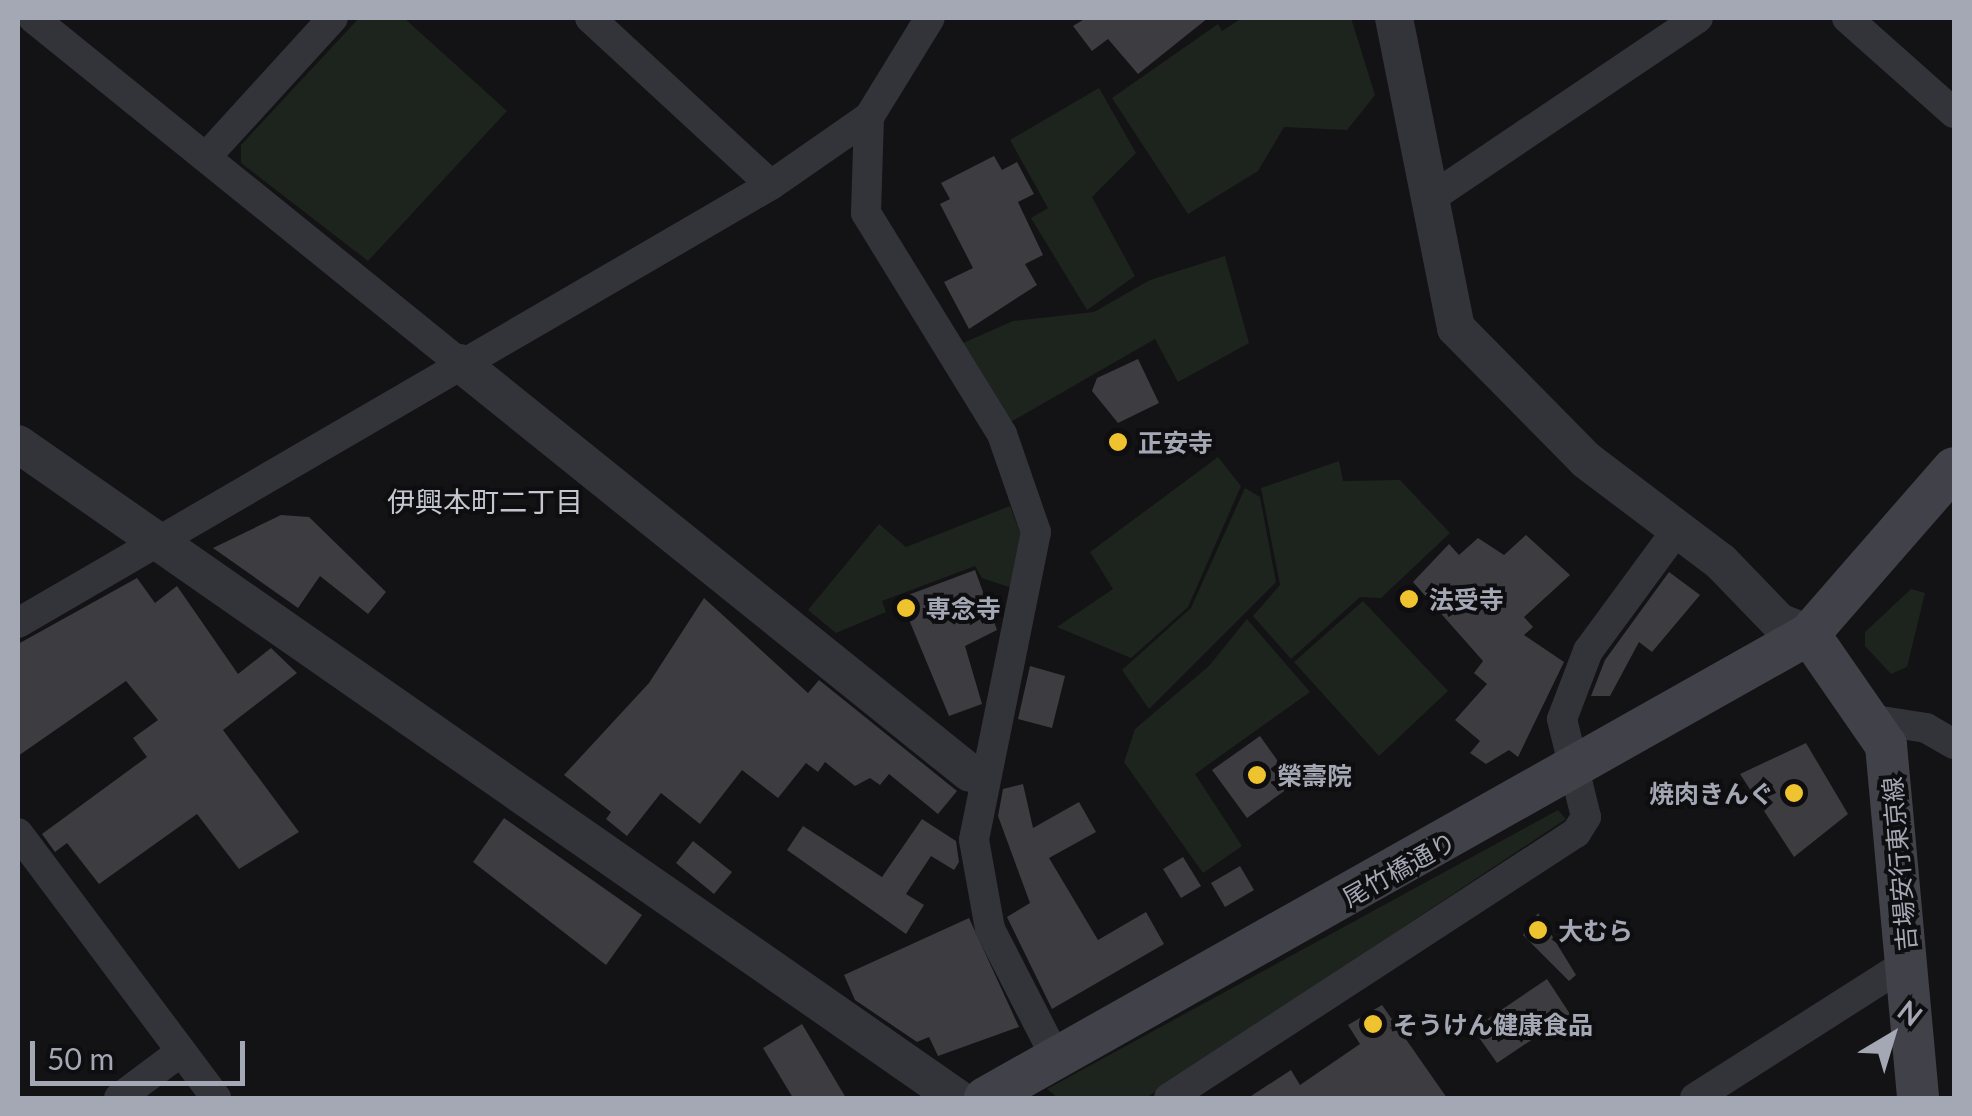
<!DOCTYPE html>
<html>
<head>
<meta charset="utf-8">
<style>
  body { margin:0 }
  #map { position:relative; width:1972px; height:1116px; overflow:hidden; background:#131214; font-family:Lato,"Noto Sans JP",sans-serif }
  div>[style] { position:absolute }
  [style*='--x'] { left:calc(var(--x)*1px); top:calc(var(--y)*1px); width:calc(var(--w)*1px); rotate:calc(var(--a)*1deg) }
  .green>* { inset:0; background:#1d241e }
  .building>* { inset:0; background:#3d3c41 }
  .minor>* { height:30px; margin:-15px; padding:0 15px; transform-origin:15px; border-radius:15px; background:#333439 }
  .tertiary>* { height:38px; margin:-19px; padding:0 19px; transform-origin:19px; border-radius:19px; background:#333439 }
  .secondary>* { height:42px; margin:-21px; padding:0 21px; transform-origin:21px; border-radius:21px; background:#414249 }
  .dots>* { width:28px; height:28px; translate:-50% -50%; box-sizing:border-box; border:5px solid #0e0d0f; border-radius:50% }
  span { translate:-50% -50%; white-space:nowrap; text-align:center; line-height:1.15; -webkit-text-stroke:8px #0e0d0f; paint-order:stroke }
  .poi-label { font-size:25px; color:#a4a7b4; font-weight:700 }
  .left { translate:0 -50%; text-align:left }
  .right { translate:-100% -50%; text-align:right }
  .street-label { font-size:25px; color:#a4a7b4 }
  .neighbourhood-label { font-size:28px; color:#c5c7d0 }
  .frame { position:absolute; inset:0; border:20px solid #a4a7b4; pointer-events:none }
  .north { position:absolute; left:1842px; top:986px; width:100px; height:100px; -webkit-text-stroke:8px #0e0d0f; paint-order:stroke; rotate:38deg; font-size:28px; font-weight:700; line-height:40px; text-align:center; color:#a4a7b4 }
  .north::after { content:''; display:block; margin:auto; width:35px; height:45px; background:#a4a7b4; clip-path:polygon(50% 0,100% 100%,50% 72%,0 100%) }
  .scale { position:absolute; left:30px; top:1041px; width:215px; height:45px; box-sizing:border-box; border:5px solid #a4a7b4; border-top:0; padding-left:12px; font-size:30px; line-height:35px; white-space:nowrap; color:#a4a7b4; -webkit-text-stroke:8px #0e0d0f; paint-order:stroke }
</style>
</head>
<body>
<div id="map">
  <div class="green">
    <i style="clip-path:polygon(359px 18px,404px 18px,507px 111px,368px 261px,241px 163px,241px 145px)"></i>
    <i style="clip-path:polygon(1242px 18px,1351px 18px,1375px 95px,1347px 130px,1284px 127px,1258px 171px,1188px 214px,1112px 98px,1218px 24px,1222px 31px)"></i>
    <i style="clip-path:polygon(1099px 88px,1136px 153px,1092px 197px,1135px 276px,1087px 310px,1031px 218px,1048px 208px,1010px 140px)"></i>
    <i style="clip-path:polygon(1225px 256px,1249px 343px,1178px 382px,1155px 339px,1009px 423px,961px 344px,1013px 321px,1094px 312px,1150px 280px)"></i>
    <i style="clip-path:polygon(1218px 457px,1241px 486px,1188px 607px,1131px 658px,1057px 627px,1113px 589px,1090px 552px)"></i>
    <i style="clip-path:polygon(1339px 461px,1343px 481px,1400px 480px,1450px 533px,1381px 598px,1360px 597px,1291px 659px,1253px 616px,1280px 585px,1261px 488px)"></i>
    <i style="clip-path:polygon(1245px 488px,1260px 497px,1276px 582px,1149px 709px,1122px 670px,1191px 608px)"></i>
    <i style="clip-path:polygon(1010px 506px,1023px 540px,1015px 589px,982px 578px,975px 566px,882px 601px,886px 612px,836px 633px,808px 610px,879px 524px,906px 547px)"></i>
    <i style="clip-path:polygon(1911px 589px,1925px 593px,1907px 667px,1891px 674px,1865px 646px,1865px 632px)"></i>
    <i style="clip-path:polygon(1363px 601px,1448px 691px,1379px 756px,1294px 662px)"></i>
    <i style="clip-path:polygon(1247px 619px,1310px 692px,1195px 774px,1242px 846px,1203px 873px,1124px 762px,1135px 729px,1209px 666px)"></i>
    <i style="clip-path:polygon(1558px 810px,1566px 819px,1146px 1098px,1058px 1098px,1047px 1089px)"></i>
  </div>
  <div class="building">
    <i style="clip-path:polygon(1086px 18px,1208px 18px,1138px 74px,1108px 39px,1092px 51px,1073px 26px)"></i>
    <i style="clip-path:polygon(994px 156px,1002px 170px,1017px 162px,1034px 194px,1018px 202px,1043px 255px,1025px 264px,1037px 285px,969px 329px,944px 282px,973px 268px,940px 204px,950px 199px,941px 183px)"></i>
    <i style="clip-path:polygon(1138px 359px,1159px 403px,1118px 423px,1092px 391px,1097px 378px)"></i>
    <i style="clip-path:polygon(281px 515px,309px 517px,386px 592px,368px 614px,320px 576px,298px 608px,213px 548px)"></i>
    <i style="clip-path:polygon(1526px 535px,1570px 575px,1524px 617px,1533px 627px,1524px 635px,1564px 662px,1518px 757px,1509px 750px,1486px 764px,1470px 753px,1480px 741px,1455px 720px,1487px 684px,1474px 673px,1483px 661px,1413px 582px,1449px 544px,1459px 555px,1478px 538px,1504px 555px)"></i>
    <i style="clip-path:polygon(975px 570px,997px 630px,965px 646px,982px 704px,949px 716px,900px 598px)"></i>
    <i style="clip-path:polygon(1669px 572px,1700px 595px,1652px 652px,1639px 642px,1610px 696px,1591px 696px,1605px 660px)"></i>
    <i style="clip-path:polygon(137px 578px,155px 603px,177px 586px,238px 674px,271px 648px,297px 673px,223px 730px,299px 832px,239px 869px,197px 814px,99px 884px,67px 843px,55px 852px,42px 834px,147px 757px,133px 738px,158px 720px,126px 681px,18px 756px,18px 644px)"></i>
    <i style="clip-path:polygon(704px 598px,808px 693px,819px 680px,957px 791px,938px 814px,889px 774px,880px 785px,870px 778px,855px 786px,825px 762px,818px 772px,806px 763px,778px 798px,742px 770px,700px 824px,661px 793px,627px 836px,606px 819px,611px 812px,564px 775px,649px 683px)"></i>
    <i style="clip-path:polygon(1030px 666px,1065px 676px,1052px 728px,1018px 719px)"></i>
    <i style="clip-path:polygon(1260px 736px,1294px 784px,1247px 818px,1212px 770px)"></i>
    <i style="clip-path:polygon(1806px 743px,1848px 814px,1794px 857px,1740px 774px)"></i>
    <i style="clip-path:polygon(1023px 784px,1033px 828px,1079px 802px,1096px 832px,1049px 858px,1098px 940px,1146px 912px,1164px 944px,1052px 1009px,1007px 917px,1030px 903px,998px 816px,1003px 789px)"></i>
    <i style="clip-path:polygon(504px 818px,642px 915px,606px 965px,473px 862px)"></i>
    <i style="clip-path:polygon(922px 819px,956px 841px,959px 862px,954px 870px,931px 856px,906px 894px,924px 905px,906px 934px,787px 850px,803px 826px,882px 877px)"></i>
    <i style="clip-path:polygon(693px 841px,732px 872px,714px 894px,676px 863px)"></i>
    <i style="clip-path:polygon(1183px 857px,1201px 886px,1181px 898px,1163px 869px)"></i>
    <i style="clip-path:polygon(1240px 866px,1254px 890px,1225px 907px,1211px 883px)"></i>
    <i style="clip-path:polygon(1538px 913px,1576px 975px,1569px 981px,1523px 935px)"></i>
    <i style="clip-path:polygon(969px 918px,1019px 1027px,938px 1056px,929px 1037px,917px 1042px,855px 1000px,844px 975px)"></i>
    <i style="clip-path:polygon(1547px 979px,1570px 1014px,1497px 1063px,1473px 1029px)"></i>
    <i style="clip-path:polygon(1382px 1005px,1447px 1098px,1248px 1098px,1291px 1070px,1300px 1085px,1360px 1044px,1348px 1025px)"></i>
    <i style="clip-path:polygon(802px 1024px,846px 1098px,793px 1098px,763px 1048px)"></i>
  </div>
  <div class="minor">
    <i style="--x:33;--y:18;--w:549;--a:38.94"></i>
    <i style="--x:590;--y:18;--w:246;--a:42.7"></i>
    <i style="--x:1847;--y:18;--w:143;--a:41.6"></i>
    <i style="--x:869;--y:117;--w:96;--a:91.8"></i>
    <i style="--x:866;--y:213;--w:259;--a:58.4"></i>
    <i style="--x:1002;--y:434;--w:104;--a:70.9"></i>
    <i style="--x:1036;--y:532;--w:314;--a:101.4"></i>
    <i style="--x:974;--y:840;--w:90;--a:79.8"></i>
    <i style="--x:990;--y:929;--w:147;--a:62.9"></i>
    <i style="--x:206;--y:157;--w:188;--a:-47.6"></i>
    <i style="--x:1431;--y:198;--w:322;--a:-34"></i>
    <i style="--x:18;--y:623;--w:871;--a:-30.19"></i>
    <i style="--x:771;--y:185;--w:119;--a:-34.8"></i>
    <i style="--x:869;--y:117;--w:116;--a:-58.4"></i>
    <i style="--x:1875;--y:720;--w:52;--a:8.9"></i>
    <i style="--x:1926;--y:728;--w:32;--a:30"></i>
    <i style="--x:18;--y:833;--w:331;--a:53.2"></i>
    <i style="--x:119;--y:1098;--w:74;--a:-36.7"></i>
    <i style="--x:1169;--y:1098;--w:486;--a:-33.1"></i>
    <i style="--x:1576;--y:833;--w:19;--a:-58"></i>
    <i style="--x:1586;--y:817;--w:101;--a:-103.8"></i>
    <i style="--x:1562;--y:719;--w:73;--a:-69.1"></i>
    <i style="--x:1588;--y:651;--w:149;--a:-53.7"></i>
    <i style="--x:1695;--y:1098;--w:251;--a:-32.5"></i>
  </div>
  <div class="tertiary">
    <i style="--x:1394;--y:18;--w:316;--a:78.7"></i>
    <i style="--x:1456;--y:328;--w:185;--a:45.4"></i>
    <i style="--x:1586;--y:460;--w:169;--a:37.1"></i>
    <i style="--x:1721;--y:562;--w:83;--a:46"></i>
    <i style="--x:1779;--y:622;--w:32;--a:22"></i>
    <i style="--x:460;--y:363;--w:654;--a:38.8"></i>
    <i style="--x:18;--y:444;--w:1144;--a:34.86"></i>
  </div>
  <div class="secondary">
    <i style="--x:1809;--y:634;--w:135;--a:55.3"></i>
    <i style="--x:1886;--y:745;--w:354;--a:84.8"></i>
    <i style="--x:985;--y:1098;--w:946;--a:-29.38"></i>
    <i style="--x:1809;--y:634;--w:220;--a:-48.9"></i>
  </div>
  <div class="dots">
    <i style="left:1118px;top:442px;background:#efc32f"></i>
    <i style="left:1409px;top:599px;background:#efc32f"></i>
    <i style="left:906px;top:608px;background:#efc32f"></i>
    <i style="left:1257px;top:775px;background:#efc32f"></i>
    <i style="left:1794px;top:793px;background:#efc32f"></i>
    <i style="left:1538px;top:930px;background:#efc32f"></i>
    <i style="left:1373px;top:1024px;background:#efc32f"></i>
  </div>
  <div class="poi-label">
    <span class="left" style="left:1138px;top:442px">正安寺</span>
    <span class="left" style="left:1429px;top:599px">法受寺</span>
    <span class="left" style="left:926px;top:608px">専念寺</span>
    <span class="left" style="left:1277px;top:775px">榮壽院</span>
    <span class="right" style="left:1774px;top:793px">焼肉きんぐ</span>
    <span class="left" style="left:1558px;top:930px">大むら</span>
    <span class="left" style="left:1393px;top:1024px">そうけん健康食品</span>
  </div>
  <div class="street-label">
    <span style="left:1899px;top:864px;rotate:-95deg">吉場安行東京線</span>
    <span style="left:1399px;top:869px;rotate:-29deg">尾竹橋通り</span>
  </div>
  <div class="neighbourhood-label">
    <span style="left:485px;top:501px">伊興本町二丁目</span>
  </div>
  <div class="frame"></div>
  <div class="north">N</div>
  <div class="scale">50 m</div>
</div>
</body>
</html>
